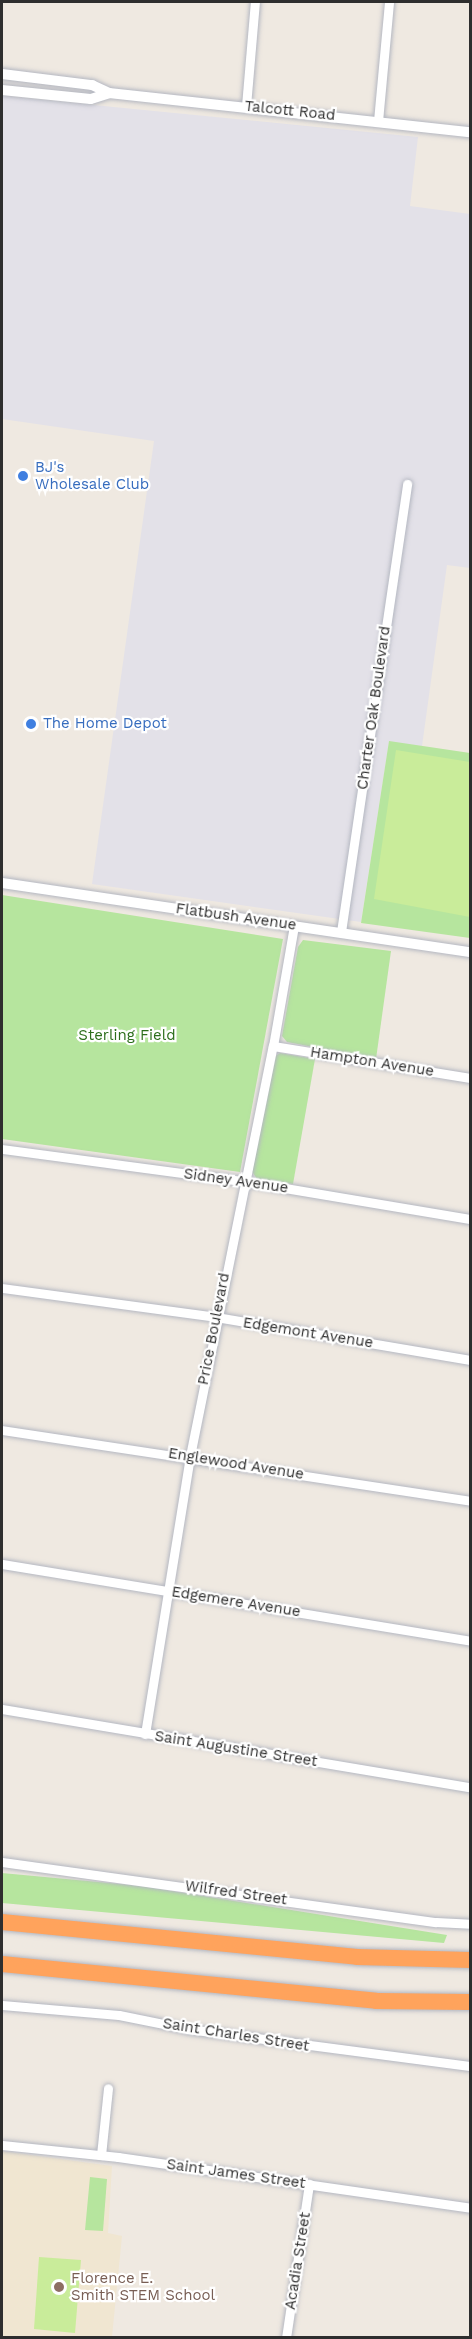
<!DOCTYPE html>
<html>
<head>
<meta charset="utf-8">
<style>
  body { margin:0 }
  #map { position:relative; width:472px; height:2339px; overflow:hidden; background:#efe9e1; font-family:"Work Sans",sans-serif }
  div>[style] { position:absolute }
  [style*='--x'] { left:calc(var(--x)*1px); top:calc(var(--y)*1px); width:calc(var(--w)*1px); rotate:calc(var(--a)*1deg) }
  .industrial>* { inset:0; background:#e3e1e8 }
  .education>* { inset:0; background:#f0e6d1 }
  .green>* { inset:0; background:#b6e59e }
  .pitch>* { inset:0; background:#c9ec9a }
  .roads { filter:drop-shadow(0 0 2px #b4b7c1) drop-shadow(0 0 2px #b4b7c1) }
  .minor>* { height:9px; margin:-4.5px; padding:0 4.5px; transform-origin:4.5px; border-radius:4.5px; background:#fff }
  .tertiary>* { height:10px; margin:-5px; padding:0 5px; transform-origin:5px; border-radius:5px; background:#fff }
  .motorway>* { height:16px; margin:-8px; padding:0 8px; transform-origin:8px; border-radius:8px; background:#ffa35c }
  .dots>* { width:16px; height:16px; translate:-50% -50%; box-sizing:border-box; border:3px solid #fff; border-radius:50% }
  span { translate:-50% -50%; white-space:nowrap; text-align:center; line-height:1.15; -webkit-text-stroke:4.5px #fff; paint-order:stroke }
  .street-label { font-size:15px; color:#2e2e2e }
  .shop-label { font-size:15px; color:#366cbe }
  .left { translate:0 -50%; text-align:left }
  .park-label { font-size:15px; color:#2c6e1b }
  .education-label { font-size:15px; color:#785e54 }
  .frame { position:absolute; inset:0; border:3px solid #2e2e2e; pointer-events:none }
</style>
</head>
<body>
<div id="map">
  <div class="industrial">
    <i style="clip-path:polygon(2px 96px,418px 137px,410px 206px,470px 214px,470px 568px,447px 565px,422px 746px,389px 742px,361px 922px,92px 884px,154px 441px,2px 419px)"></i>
  </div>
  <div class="education">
    <i style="clip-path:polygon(2px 2151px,112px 2166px,108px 2233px,122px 2236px,112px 2337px,2px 2337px)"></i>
  </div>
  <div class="green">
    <i style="clip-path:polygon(389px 741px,470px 753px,470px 938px,361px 923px)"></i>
    <i style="clip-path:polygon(2px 895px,283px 939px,240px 1172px,2px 1139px)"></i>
    <i style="clip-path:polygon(303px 940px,391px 951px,376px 1059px,287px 1042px,282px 1036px,298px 947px)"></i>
    <i style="clip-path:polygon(280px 1053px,315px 1059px,293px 1184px,257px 1179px,251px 1170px,273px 1058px)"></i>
    <i style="clip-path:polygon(2px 1873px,141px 1886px,447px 1935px,444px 1943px,2px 1903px)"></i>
    <i style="clip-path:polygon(90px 2177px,107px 2179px,103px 2231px,85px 2230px)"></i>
  </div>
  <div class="pitch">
    <i style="clip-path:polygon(396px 750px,470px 762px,470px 917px,374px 899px)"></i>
    <i style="clip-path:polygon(39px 2257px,81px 2260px,75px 2333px,34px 2329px)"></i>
  </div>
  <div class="roads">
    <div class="minor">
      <i style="--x:246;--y:106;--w:104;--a:-85.1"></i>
      <i style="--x:378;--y:121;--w:120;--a:-84.7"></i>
      <i style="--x:341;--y:932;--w:453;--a:-81.6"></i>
      <i style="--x:273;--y:1046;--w:200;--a:9.2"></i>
      <i style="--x:2;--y:1149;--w:243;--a:7.6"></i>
      <i style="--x:243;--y:1181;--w:230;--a:9.5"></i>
      <i style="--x:2;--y:1288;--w:216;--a:7.7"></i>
      <i style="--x:216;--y:1317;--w:258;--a:9.6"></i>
      <i style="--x:2;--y:1430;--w:473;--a:8.6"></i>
      <i style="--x:2;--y:1564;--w:474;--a:9.3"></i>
      <i style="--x:2;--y:1709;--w:474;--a:9.5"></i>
      <i style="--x:145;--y:1734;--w:282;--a:-80.8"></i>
      <i style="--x:190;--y:1456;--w:418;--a:-78.6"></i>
      <i style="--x:273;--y:1046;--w:122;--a:-80.1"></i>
      <i style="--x:2;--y:1862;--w:438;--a:7.9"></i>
      <i style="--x:436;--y:1922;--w:34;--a:3"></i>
      <i style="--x:2;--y:2005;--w:117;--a:4.9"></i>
      <i style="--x:119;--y:2015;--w:70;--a:11.5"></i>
      <i style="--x:188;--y:2029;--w:284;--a:7.5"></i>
      <i style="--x:2;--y:2145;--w:117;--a:5.9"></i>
      <i style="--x:118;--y:2157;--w:356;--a:8.2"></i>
      <i style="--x:101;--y:2155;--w:67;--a:-84"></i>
      <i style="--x:286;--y:2338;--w:156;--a:-81.5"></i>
    </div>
    <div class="tertiary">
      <i style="--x:2;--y:74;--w:91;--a:7"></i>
      <i style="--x:92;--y:85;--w:19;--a:25"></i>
      <i style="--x:109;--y:93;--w:363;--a:6.2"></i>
      <i style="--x:2;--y:90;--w:89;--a:5.8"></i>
      <i style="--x:91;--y:99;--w:19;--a:-18"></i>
      <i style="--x:2;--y:883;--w:473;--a:8.4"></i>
    </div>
    <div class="motorway">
      <i style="--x:2;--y:1922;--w:357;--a:5.6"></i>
      <i style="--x:357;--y:1957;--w:113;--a:1.5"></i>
      <i style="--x:2;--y:1964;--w:376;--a:5.6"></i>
      <i style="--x:376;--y:2001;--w:94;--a:0.6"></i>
    </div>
  </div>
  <div class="dots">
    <i style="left:23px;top:476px;background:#3f7fe0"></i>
    <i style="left:31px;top:724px;background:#3f7fe0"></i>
    <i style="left:59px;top:2287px;background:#8d6e63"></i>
  </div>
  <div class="street-label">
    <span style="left:290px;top:111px;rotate:6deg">Talcott Road</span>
    <span style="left:374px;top:708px;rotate:-82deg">Charter Oak Boulevard</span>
    <span style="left:236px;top:917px;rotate:8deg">Flatbush Avenue</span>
    <span style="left:372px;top:1062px;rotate:9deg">Hampton Avenue</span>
    <span style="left:236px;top:1181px;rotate:8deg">Sidney Avenue</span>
    <span style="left:214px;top:1329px;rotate:-79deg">Price Boulevard</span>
    <span style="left:308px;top:1333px;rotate:9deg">Edgemont Avenue</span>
    <span style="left:236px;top:1464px;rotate:9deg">Englewood Avenue</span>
    <span style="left:236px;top:1602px;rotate:9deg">Edgemere Avenue</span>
    <span style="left:236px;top:1749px;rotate:9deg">Saint Augustine Street</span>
    <span style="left:236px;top:1893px;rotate:8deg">Wilfred Street</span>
    <span style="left:236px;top:2035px;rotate:9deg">Saint Charles Street</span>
    <span style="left:236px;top:2174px;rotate:8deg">Saint James Street</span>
    <span style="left:298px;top:2261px;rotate:-81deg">Acadia Street</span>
  </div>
  <div class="shop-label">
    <span class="left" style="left:35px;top:476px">BJ's<br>Wholesale Club</span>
    <span class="left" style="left:43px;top:724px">The Home Depot</span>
  </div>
  <div class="park-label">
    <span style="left:127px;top:1036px">Sterling Field</span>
  </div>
  <div class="education-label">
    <span class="left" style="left:71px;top:2287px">Florence E.<br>Smith STEM School</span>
  </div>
  <div class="frame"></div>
</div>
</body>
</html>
